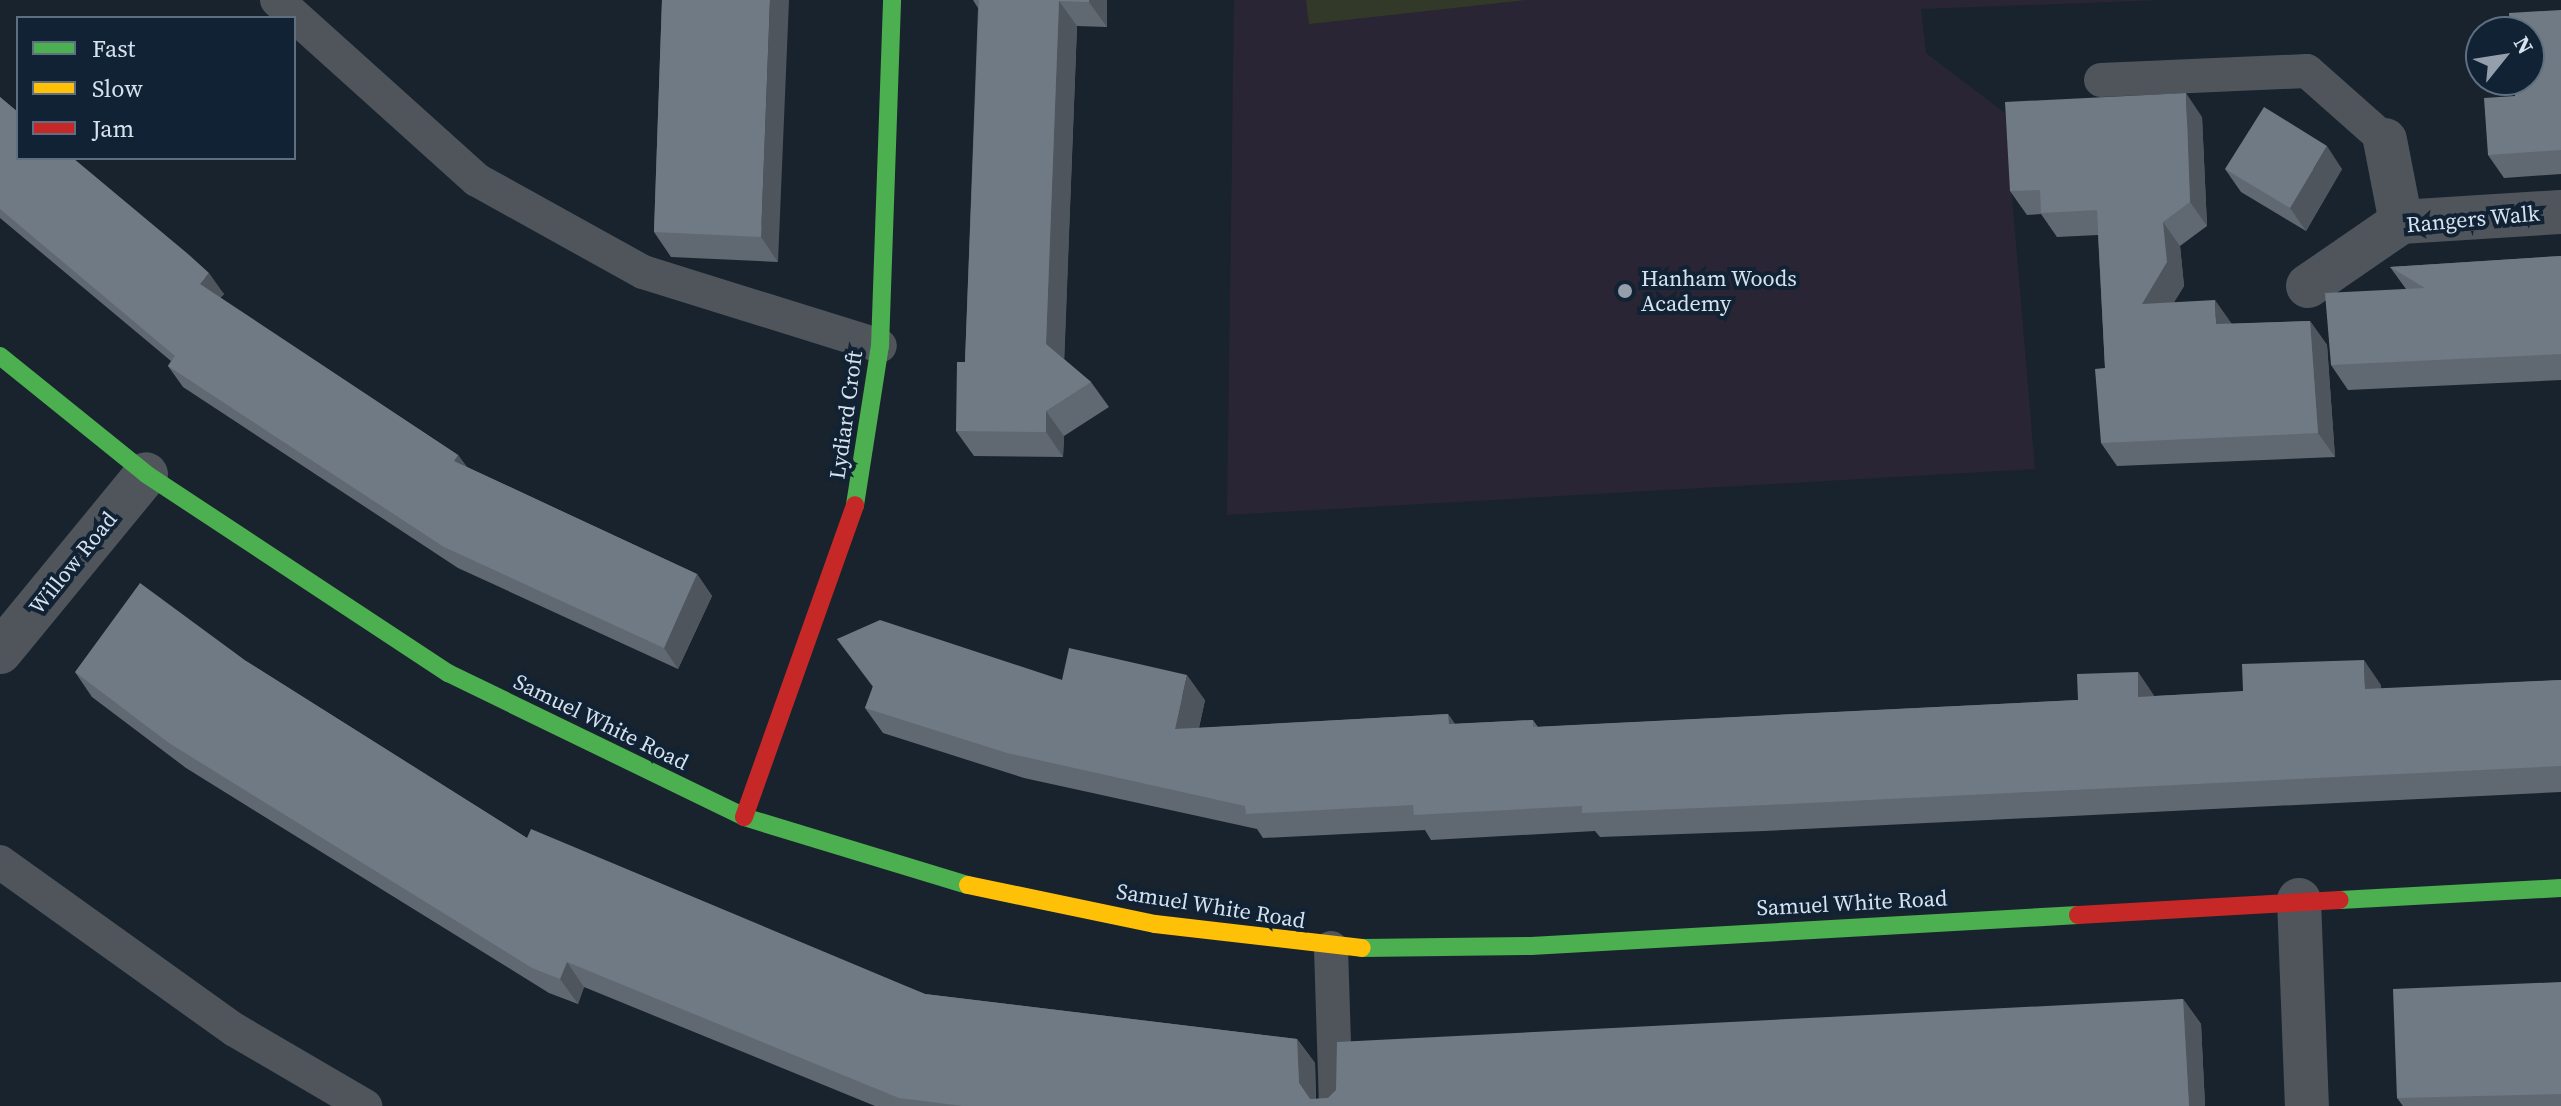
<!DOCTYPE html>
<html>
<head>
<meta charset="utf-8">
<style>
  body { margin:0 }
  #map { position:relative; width:2561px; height:1106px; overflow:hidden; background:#19232d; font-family:"Source Serif 4",serif }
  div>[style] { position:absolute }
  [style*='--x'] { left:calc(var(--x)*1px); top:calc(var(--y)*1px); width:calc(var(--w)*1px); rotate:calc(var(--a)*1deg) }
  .education>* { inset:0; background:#292534 }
  .green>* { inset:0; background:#323929 }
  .lane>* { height:34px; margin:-17px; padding:0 17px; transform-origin:17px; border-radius:17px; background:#4f555a }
  .street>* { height:44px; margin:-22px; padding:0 22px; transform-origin:22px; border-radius:22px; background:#4f555a }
  .fast>* { height:18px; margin:-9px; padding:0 9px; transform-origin:9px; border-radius:9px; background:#4caf50 }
  .slow>* { height:18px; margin:-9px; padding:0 9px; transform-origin:9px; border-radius:9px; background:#ffc107 }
  .jam>* { height:18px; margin:-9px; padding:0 9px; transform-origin:9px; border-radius:9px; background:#c62828 }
  .wall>* { inset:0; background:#606972 }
  .shaded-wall>* { inset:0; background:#4e555c }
  .building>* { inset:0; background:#707a84 }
  .dots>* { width:22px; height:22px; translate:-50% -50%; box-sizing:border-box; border:4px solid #112235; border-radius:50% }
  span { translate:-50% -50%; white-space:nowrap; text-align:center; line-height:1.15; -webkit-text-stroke:8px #112235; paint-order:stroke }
  .street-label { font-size:22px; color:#d7e2ef }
  .poi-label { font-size:22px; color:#d7e2ef }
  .left { translate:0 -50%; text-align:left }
  .legend { position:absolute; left:16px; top:16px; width:280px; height:144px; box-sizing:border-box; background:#112235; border:2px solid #606f7f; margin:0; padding:10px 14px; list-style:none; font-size:24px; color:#d7e2ef }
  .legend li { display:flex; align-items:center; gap:16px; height:40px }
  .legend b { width:40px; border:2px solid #606f7f }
  .north { position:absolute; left:2465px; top:16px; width:80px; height:80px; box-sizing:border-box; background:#112235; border:2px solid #606f7f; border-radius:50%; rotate:60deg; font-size:22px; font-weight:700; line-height:32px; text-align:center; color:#d7e2ef }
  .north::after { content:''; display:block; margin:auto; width:28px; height:36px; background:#949fab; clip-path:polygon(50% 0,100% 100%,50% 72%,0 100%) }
</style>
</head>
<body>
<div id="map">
  <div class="education">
    <i style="clip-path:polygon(1234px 0,2164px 0,1921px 9px,1926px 53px,2005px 113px,2035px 469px,1227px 515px)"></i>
  </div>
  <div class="green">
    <i style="clip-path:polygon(1306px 0,1527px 0,1309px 24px)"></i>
  </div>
  <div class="lane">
    <i style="--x:277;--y:0;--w:269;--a:42"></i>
    <i style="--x:477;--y:180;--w:190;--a:29"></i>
    <i style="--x:643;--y:272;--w:248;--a:17.3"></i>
    <i style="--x:2101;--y:80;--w:206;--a:-2.5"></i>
    <i style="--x:2307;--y:71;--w:104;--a:41.5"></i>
    <i style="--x:0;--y:862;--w:289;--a:35.6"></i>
    <i style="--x:235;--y:1030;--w:151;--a:30.3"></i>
    <i style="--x:1331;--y:948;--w:158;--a:88.2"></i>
  </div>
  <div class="street">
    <i style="--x:2385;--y:140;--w:84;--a:79"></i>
    <i style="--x:2308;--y:286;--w:113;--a:-34.5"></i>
    <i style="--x:2401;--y:222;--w:160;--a:-3.6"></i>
    <i style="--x:0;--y:652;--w:230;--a:-50.6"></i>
    <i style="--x:2299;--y:900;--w:206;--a:87.8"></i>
  </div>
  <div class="fast">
    <i style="--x:0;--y:356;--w:188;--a:38.9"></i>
    <i style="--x:146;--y:474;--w:362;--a:33.4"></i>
    <i style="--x:448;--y:673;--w:329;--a:25.9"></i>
    <i style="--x:744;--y:817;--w:234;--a:16.9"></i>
    <i style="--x:855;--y:505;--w:161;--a:-81.1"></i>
    <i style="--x:880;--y:346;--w:346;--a:-88"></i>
    <i style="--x:2340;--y:900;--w:221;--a:-3.1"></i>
    <i style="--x:1362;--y:948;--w:169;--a:-0.7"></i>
    <i style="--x:1531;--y:946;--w:548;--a:-3.24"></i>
  </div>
  <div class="slow">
    <i style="--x:968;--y:885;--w:191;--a:11.8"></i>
    <i style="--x:1155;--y:924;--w:208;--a:6.6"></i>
  </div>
  <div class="jam">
    <i style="--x:744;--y:817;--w:331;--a:-70.4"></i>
    <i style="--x:2078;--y:915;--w:262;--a:-3.3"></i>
  </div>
  <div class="wall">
    <i style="clip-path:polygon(662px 0,778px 262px,671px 257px,654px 232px)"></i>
    <i style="clip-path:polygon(973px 0,1107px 0,1107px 27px,1077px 26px,1064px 359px,1091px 382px,1109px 407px,1064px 436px,1063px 457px,974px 456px,956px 431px,965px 362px,978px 8px)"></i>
    <i style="clip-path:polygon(2561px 10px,2561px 174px,2504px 178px,2488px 155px,2515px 96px)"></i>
    <i style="clip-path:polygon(0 97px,224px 294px,220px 298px,458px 455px,467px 467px,697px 574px,712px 596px,678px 669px,458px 568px,183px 387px,168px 366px,171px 361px,0 218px)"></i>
    <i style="clip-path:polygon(2202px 117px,2207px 226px,2180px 246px,2184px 286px,2174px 302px,2232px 324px,2310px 321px,2327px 345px,2335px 457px,2117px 466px,2101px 443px,2105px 368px,2098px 235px,2057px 237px,2041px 214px,2027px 215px,2010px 191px)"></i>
    <i style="clip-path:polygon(2225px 169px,2342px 169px,2306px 231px,2241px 192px)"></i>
    <i style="clip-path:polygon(2561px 256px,2561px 380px,2348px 390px,2331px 365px,2406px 289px,2390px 267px)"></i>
    <i style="clip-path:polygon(837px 639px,1062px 680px,1205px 700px,1199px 728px,1448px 714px,1455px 724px,1533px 720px,1538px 727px,2078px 700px,2138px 672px,2154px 696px,2381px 685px,2381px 689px,2561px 680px,2561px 792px,1764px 831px,1600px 837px,1595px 831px,1431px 840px,1425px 830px,1263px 838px,1257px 829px,1024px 778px,883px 733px,865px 708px,873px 687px)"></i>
    <i style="clip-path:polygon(246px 661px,527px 838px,925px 994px,1297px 1039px,1315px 1063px,1316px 1099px,1328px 1098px,2183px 999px,2201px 1024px,2205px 1106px,875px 1106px,584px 987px,578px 1004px,549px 993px,186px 768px,92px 697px,75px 672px)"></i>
    <i style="clip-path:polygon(2561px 982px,2561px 1106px,2403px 1106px,2397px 1098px)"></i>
  </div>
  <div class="shaded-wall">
    <i style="clip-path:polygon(770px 0,789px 0,778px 262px,761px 237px)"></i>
    <i style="clip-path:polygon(1089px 0,1107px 0,1107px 27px,1089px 2px)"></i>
    <i style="clip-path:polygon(1059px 1px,1077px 26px,1064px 368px,1046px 344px)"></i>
    <i style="clip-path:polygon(2186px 93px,2202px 117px,2207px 226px,2190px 202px)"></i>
    <i style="clip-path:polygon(2327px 146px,2342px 169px,2306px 231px,2290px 208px)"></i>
    <i style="clip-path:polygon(2163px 222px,2180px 246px,2184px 286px,2158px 328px,2142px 304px)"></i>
    <i style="clip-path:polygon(209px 273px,224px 294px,214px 305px,200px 284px)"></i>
    <i style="clip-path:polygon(2215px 300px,2232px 324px,2216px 324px)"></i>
    <i style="clip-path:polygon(2310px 321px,2327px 345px,2335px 457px,2318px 433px)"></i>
    <i style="clip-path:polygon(1046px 411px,1064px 436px,1063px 457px,1046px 432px)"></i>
    <i style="clip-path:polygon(458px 455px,473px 476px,454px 461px)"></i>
    <i style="clip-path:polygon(697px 574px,712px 596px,678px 669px,664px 648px)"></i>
    <i style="clip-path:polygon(2364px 660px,2381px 685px,2382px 714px,2365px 689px)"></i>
    <i style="clip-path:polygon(2138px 672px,2155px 697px,2138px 697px)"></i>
    <i style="clip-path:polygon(1187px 675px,1205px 700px,1193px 754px,1175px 729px)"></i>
    <i style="clip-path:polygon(1448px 714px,1465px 739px,1449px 724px)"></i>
    <i style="clip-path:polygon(567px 962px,584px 987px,578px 1004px,560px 979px)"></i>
    <i style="clip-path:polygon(2183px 999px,2201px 1024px,2205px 1106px,2189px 1106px)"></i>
    <i style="clip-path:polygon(1297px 1039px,1315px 1063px,1316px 1106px,1315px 1106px,1299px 1083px)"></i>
  </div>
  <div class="building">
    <i style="clip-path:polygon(662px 0,770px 0,761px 237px,654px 232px)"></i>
    <i style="clip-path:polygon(979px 0,1089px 0,1089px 2px,1059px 1px,1046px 344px,1091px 382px,1046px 411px,1046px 432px,956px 431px,957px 362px,965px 362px)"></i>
    <i style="clip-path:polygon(2561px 10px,2561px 150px,2488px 155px,2484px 98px,2515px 96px,2514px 80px,2529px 80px,2529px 32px,2510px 32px,2509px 13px)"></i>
    <i style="clip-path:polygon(2186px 93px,2190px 202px,2163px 222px,2167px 262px,2142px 304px,2215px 300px,2216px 324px,2310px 321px,2318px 433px,2101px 443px,2095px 369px,2105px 368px,2097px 210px,2041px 213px,2040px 190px,2010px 191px,2005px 102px)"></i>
    <i style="clip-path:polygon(0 97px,18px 112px,18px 158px,73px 158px,188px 254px,209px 273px,200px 284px,458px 455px,454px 461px,697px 574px,664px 648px,444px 547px,168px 366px,175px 356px,0 209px)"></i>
    <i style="clip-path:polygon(2264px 107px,2327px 146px,2290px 208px,2225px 169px)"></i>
    <i style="clip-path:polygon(2561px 256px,2561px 354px,2331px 365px,2325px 293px,2425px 288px,2390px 267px)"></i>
    <i style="clip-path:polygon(140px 583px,246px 661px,527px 838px,531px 829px,925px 994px,1297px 1039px,1299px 1083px,1310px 1099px,1328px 1098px,1336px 1090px,1337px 1042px,2183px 999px,2189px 1106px,963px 1106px,899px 1098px,567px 962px,560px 979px,532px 968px,169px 743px,75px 672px)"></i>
    <i style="clip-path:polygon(880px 620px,1062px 680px,1069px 648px,1187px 675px,1175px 729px,1448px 714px,1449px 724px,1533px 720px,1533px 727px,2078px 700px,2077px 674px,2138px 672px,2138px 697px,2243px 691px,2242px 664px,2364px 660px,2365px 689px,2561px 680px,2561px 766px,1746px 806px,1582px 813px,1582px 806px,1414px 815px,1413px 805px,1246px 814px,1245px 806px,1007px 753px,865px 708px,873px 686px,837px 639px)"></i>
    <i style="clip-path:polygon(2561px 982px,2561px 1094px,2397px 1098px,2393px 989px)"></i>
  </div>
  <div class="dots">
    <i style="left:1625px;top:291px;background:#949fab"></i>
  </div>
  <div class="street-label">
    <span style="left:2473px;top:219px;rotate:-5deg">Rangers Walk</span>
    <span style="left:846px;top:415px;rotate:-82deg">Lydiard Croft</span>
    <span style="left:73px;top:563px;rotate:-51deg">Willow Road</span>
    <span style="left:601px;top:722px;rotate:26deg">Samuel White Road</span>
    <span style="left:1852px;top:903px;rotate:-3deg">Samuel White Road</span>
    <span style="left:1211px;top:906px;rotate:9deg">Samuel White Road</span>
  </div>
  <div class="poi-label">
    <span class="left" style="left:1641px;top:291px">Hanham Woods<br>Academy</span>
  </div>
  <ul class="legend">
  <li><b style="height:10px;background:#4caf50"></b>Fast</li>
  <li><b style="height:10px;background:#ffc107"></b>Slow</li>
  <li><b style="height:10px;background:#c62828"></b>Jam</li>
  </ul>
  <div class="north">N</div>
</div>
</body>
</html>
